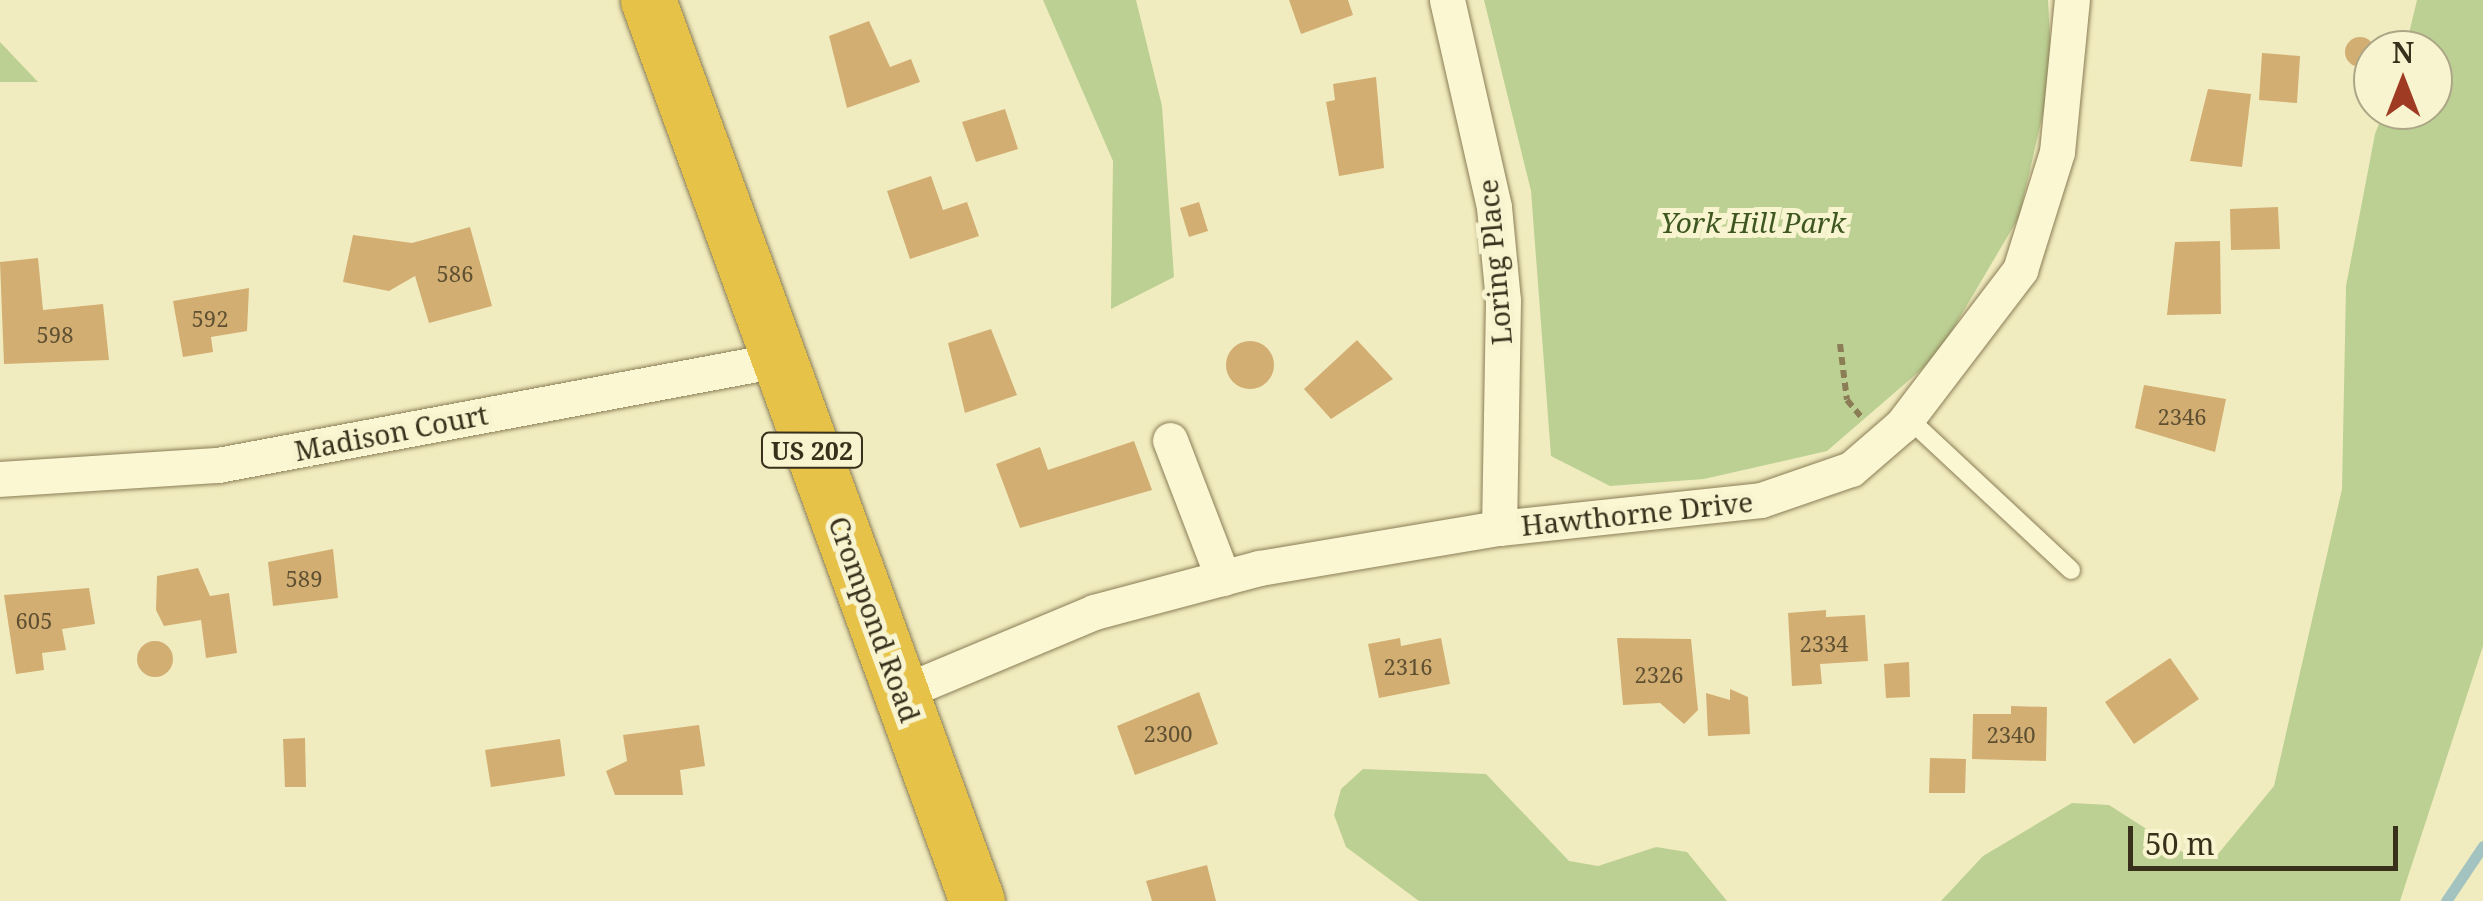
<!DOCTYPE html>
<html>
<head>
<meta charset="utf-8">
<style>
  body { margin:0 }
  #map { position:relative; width:2483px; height:901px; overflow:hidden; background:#f1ecbf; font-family:"Noto Serif",serif }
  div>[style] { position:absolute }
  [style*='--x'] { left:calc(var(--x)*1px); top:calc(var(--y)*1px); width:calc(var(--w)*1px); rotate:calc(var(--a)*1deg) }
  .green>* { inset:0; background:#bcd093 }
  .stream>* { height:11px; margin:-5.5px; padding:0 5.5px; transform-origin:5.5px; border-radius:5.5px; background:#a3c3c0 }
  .building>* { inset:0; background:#d2ae72 }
  .round { border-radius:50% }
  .path>* { height:6px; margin-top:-3px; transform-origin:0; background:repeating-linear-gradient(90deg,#8b7d56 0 8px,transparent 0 13px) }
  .roads { filter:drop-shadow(0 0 2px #8b7d56) drop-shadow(0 0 2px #8b7d56) }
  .lane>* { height:18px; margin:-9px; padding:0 9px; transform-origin:9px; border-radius:9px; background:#fbf7d3 }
  .street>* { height:35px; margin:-17.5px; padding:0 17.5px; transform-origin:17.5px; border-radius:17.5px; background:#fbf7d3 }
  .highway>* { height:55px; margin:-27.5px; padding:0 27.5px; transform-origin:27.5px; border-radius:27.5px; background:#e7c249 }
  span { translate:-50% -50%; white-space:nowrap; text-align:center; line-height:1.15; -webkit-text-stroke:10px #f8f4cf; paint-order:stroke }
  .number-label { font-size:22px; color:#5f5032 }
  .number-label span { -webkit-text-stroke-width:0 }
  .shield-label span { padding:2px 8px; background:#f8f4cf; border:2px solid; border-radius:8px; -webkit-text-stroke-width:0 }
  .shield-label { font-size:25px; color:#39301c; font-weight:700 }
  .park-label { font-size:28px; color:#3e5721; font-style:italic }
  .street-label { font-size:28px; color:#39301c }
  .north { position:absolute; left:2353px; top:30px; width:100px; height:100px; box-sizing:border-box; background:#f8f4cf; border:2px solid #aca687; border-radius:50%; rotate:0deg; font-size:28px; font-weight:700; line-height:40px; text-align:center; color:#39301c }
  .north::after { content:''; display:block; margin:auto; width:35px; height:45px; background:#9e3b22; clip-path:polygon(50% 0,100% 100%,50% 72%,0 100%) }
  .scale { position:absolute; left:2128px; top:826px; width:270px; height:45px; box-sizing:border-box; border:5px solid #39301c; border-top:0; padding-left:12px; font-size:30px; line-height:35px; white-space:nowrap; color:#39301c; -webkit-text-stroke:8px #f8f4cf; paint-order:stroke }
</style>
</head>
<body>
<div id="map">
  <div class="green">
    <i style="clip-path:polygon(1043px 0,1136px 0,1162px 106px,1174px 277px,1111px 309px,1113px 161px)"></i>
    <i style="clip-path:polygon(1484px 0,2048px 0,2052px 75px,2019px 217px,1937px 356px,1827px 451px,1704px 479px,1610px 486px,1551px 456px,1531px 191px)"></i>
    <i style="clip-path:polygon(2417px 0,2483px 0,2483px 646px,2400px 901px,1941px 901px,1983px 856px,2072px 803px,2109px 805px,2189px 856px,2218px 854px,2274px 786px,2342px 489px,2346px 286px,2375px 134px,2384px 110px,2433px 110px,2433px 50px,2405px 50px)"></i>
    <i style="clip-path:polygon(0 42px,38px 82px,0 82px)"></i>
    <i style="clip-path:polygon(1363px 769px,1486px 774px,1569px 861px,1598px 866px,1656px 847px,1687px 852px,1727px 901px,1419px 901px,1346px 847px,1334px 815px,1341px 789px)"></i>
  </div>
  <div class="stream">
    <i style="--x:2446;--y:901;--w:66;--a:-56.1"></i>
  </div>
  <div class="building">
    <i style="clip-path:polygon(1289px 0,1348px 0,1353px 15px,1301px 34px)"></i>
    <i style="clip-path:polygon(869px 21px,890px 67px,911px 59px,920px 82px,847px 108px,829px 36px)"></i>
    <i class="round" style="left:2345px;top:37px;width:30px;height:30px"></i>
    <i style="clip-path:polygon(2262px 53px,2300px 56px,2297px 103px,2259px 100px)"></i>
    <i style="clip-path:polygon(1376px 77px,1384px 168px,1339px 176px,1326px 102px,1335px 100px,1333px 84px)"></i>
    <i style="clip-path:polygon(2208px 89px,2251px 94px,2242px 167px,2190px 161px)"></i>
    <i style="clip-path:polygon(1005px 109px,1018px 149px,976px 162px,962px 122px)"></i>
    <i style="clip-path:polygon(931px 176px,943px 210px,967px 202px,979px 236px,910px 259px,887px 191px)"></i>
    <i style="clip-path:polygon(1199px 202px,1208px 231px,1189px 237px,1180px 208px)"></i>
    <i style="clip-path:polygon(2278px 207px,2280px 249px,2231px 250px,2230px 209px)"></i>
    <i style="clip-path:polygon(470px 227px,492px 306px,429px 323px,415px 276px,389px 291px,343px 282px,353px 235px,412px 243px)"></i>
    <i style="clip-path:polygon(2220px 241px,2221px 314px,2167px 315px,2175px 242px)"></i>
    <i style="clip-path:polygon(38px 258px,43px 310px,103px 304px,109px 360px,4px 364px,0 262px)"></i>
    <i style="clip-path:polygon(249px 288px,247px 331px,211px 337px,213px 352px,183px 357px,173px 301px)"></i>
    <i style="clip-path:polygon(991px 329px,1017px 395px,965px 413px,948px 343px)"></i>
    <i style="clip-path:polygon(1357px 340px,1393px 379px,1331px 419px,1304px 389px)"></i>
    <i class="round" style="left:1226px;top:341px;width:48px;height:48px"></i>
    <i style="clip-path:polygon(2144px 385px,2226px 399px,2215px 452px,2135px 428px)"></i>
    <i style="clip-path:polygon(1134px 441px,1152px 490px,1020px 528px,996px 464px,1040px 447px,1048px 470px)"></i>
    <i style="clip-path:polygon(333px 549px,338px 598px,273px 606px,268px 562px)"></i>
    <i style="clip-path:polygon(198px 568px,210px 596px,229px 593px,237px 653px,206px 658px,201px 620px,164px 626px,156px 610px,157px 576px)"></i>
    <i style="clip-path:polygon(89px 588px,95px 624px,62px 629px,66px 650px,42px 653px,44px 670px,16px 674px,4px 595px)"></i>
    <i style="clip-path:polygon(1826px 610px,1826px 617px,1865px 615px,1868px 661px,1820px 664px,1822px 684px,1792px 686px,1788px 613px)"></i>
    <i style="clip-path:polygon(1400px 638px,1401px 646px,1441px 638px,1450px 684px,1379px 698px,1368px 644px)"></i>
    <i style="clip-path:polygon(1617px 638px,1691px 639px,1698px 710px,1684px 724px,1660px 703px,1623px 705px)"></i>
    <i class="round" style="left:137px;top:641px;width:36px;height:36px"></i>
    <i style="clip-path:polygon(2170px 658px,2199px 699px,2134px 744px,2105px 702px)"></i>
    <i style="clip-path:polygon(1909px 662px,1910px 697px,1886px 698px,1884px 664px)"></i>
    <i style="clip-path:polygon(1730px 689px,1748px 697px,1750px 734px,1708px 736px,1706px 693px,1730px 700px)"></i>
    <i style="clip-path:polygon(1199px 692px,1218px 744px,1135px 775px,1117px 726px)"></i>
    <i style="clip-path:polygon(2011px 706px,2047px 707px,2046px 761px,1972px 759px,1973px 714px,2011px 714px)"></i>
    <i style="clip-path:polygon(699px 725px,705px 766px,680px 770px,683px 795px,615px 795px,606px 771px,627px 761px,623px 735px)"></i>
    <i style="clip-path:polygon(305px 738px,306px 787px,285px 787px,283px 739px)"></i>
    <i style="clip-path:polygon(560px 739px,565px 776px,491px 787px,485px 750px)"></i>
    <i style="clip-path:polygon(1930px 758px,1966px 759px,1965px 793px,1929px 793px)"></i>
    <i style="clip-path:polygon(1207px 865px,1216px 901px,1152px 901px,1146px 881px)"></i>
  </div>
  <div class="path">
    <i style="--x:1840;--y:344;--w:56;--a:82.9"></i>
    <i style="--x:1847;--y:400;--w:23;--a:50"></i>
  </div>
  <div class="roads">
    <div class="lane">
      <i style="--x:1908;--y:418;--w:223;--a:43"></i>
    </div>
    <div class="street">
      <i style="--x:1447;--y:0;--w:212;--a:77.2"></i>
      <i style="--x:1494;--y:207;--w:94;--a:84.5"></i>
      <i style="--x:1503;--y:301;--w:227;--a:91"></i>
      <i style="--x:1170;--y:440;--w:148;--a:69"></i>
      <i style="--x:0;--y:479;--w:218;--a:-3.7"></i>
      <i style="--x:218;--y:465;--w:570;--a:-10.62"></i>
      <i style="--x:903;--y:692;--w:207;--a:-22.7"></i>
      <i style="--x:1094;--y:612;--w:171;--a:-14.9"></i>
      <i style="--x:1259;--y:568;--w:243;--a:-9.5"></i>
      <i style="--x:1499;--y:528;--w:263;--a:-6.1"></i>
      <i style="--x:1761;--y:500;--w:95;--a:-19"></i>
      <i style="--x:1851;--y:469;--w:67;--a:-40.8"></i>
      <i style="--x:1902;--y:425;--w:195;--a:-52.7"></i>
      <i style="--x:2020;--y:270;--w:124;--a:-72.6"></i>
      <i style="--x:2057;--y:152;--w:153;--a:-84.4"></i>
    </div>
    <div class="highway">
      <i style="--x:648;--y:0;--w:959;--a:69.94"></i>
    </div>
  </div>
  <div class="number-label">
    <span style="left:455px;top:274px">586</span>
    <span style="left:210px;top:319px">592</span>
    <span style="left:55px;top:335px">598</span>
    <span style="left:2182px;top:417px">2346</span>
    <span style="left:304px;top:579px">589</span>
    <span style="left:34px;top:621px">605</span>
    <span style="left:1824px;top:644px">2334</span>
    <span style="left:1408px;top:667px">2316</span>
    <span style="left:1659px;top:675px">2326</span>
    <span style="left:1168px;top:734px">2300</span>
    <span style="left:2011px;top:735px">2340</span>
  </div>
  <div class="shield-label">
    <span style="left:812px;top:450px">US 202</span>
  </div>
  <div class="park-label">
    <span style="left:1753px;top:222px">York Hill Park</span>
  </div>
  <div class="street-label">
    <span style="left:1494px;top:262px;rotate:-95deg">Loring Place</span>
    <span style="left:391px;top:432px;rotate:-11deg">Madison Court</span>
    <span style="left:1637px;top:513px;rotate:-6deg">Hawthorne Drive</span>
    <span style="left:875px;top:619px;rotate:70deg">Crompond Road</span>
  </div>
  <div class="north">N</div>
  <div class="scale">50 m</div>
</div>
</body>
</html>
